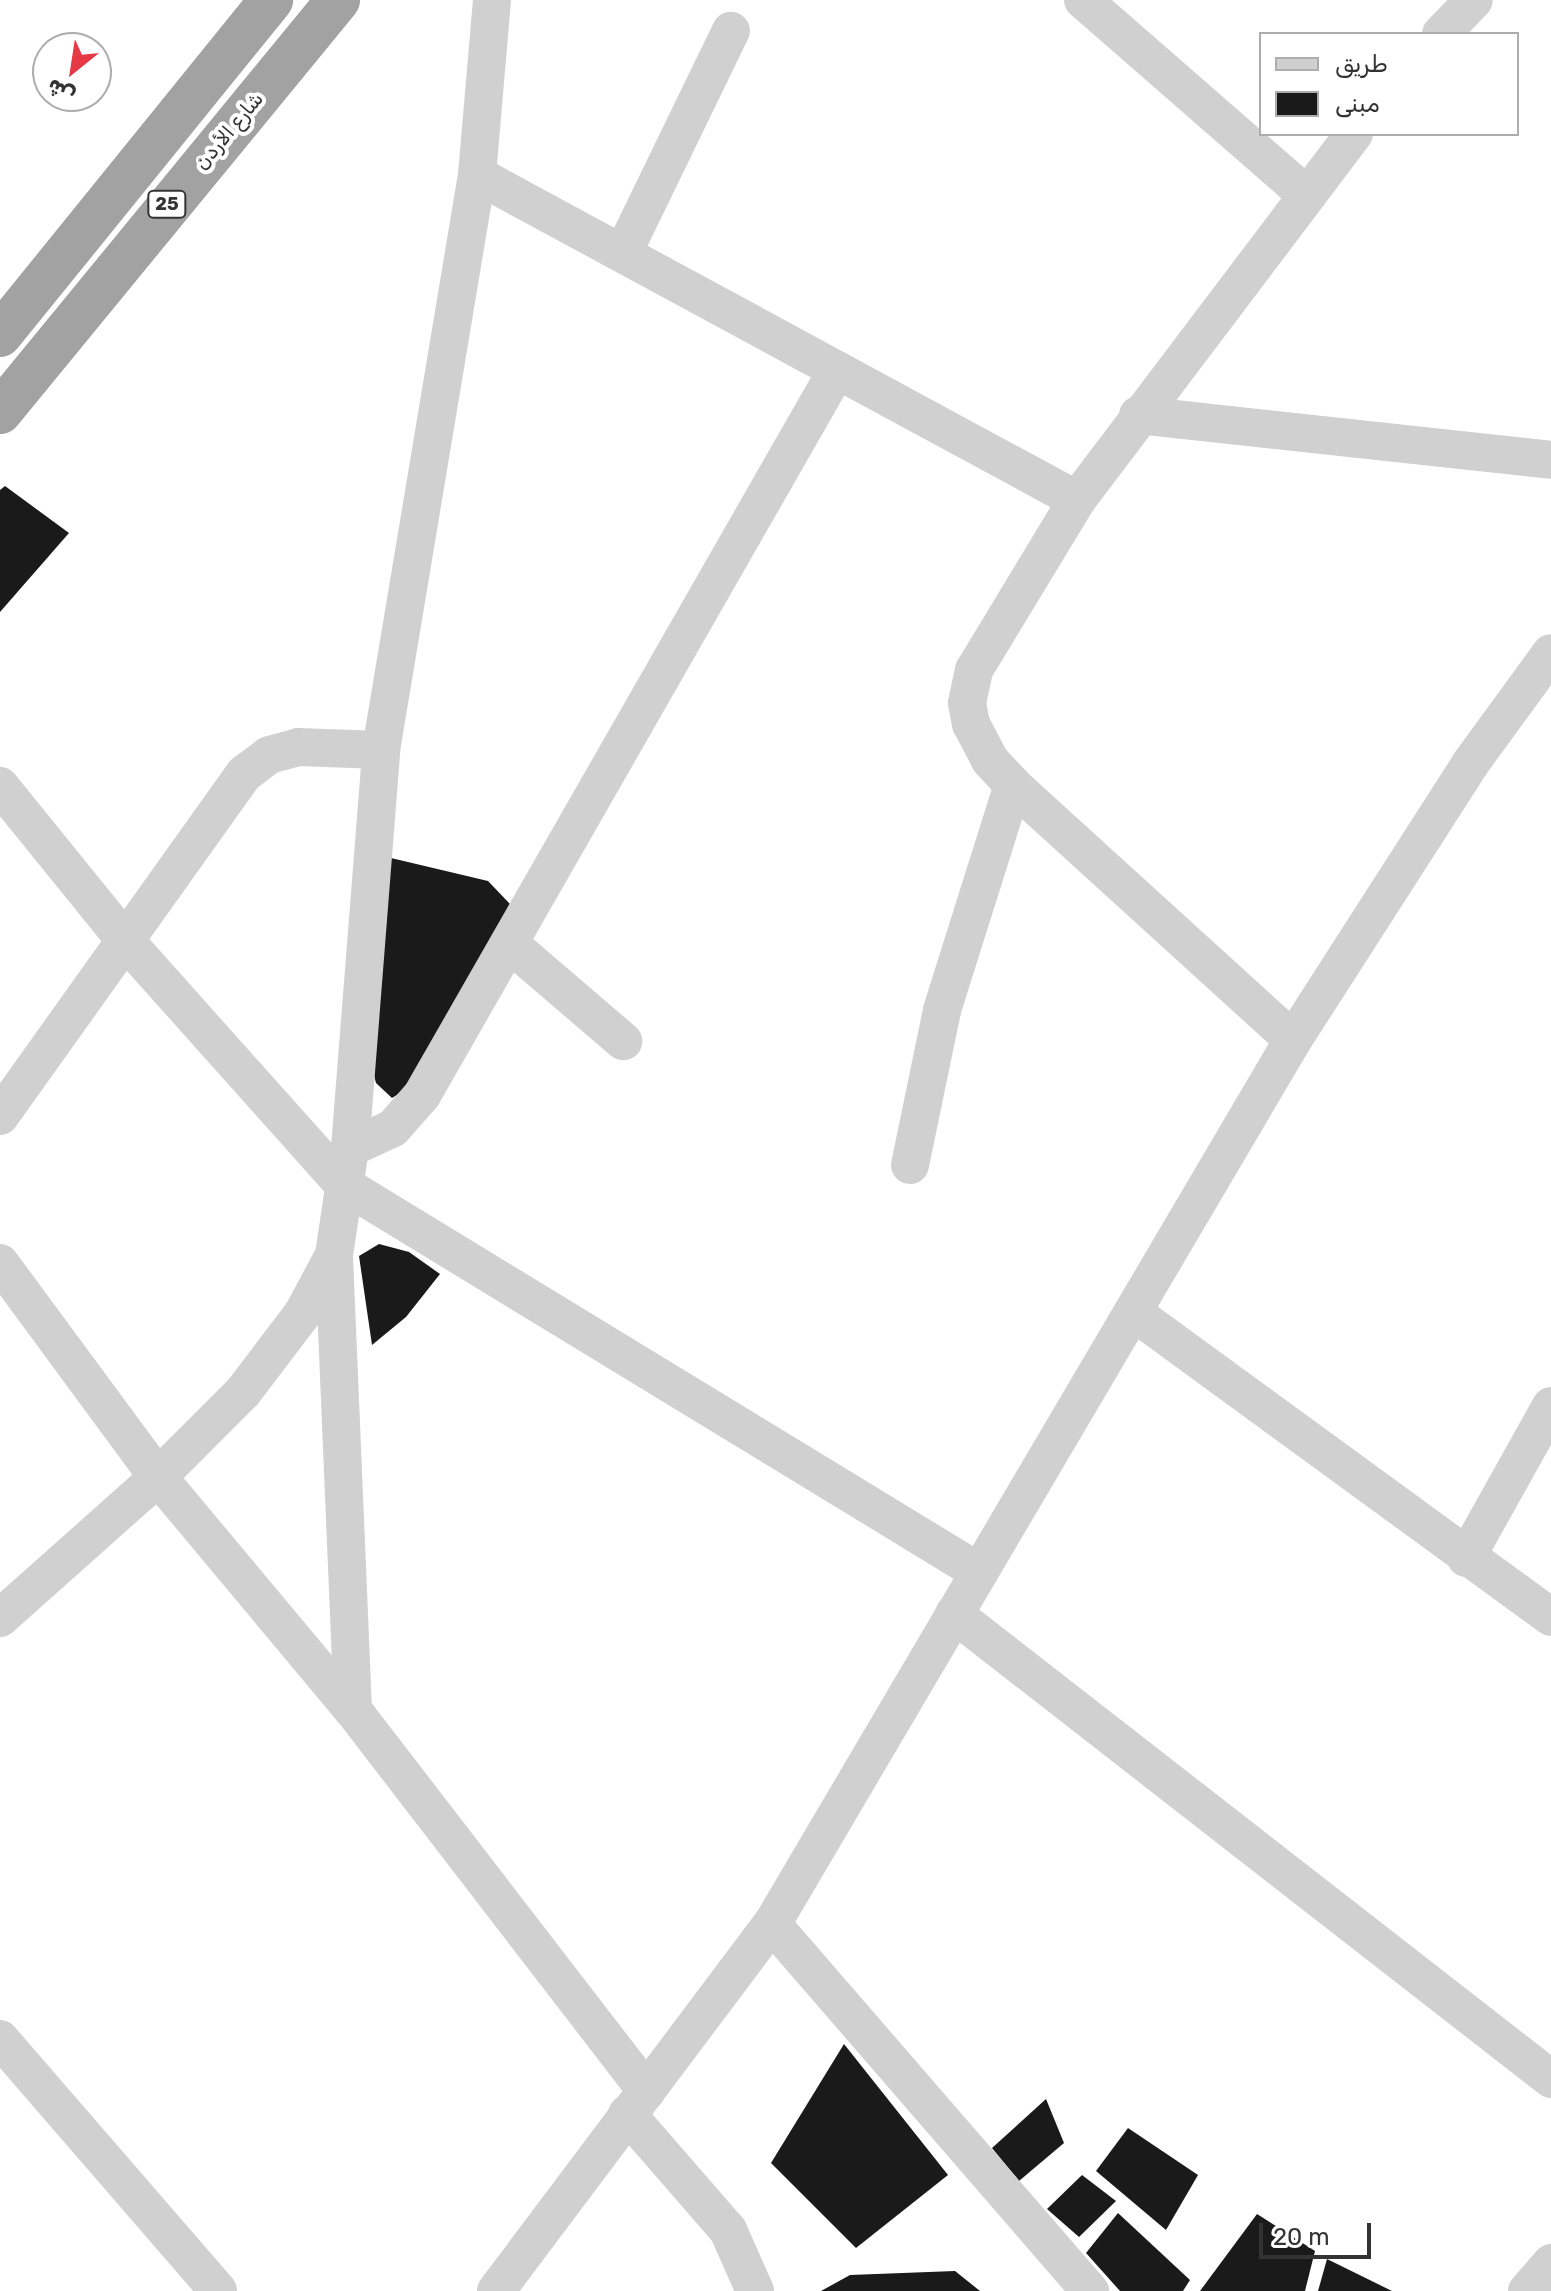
<!DOCTYPE html>
<html>
<head>
<meta charset="utf-8">
<style>
  body { margin:0 }
  #map { position:relative; width:1551px; height:2291px; overflow:hidden; background:#fff; font-family:Rubik,"Noto Sans Arabic",sans-serif }
  div>[style] { position:absolute }
  [style*='--x'] { left:calc(var(--x)*1px); top:calc(var(--y)*1px); width:calc(var(--w)*1px); rotate:calc(var(--a)*1deg) }
  .building>* { inset:0; background:#1a1a1a }
  .minor>* { height:38px; margin:-19px; padding:0 19px; transform-origin:19px; border-radius:19px; background:#d0d0d0 }
  .trunk>* { height:44px; margin:-22px; padding:0 22px; transform-origin:22px; border-radius:22px; background:#a2a2a2 }
  span { translate:-50% -50%; white-space:nowrap; text-align:center; line-height:1.15; -webkit-text-stroke:8px #fff; paint-order:stroke }
  .shield-label span { padding:2px 6px; background:#fff; border:2px solid; border-radius:6px; -webkit-text-stroke-width:0 }
  .shield-label { font-size:18px; color:#333; font-weight:700 }
  .street-label { font-size:20px; color:#333 }
  .legend { position:absolute; left:1259px; top:32px; width:260px; height:104px; box-sizing:border-box; background:#fff; border:2px solid #adadad; margin:0; padding:10px 14px; list-style:none; font-size:24px; color:#333 }
  .legend li { display:flex; align-items:center; gap:16px; height:40px }
  .legend b { width:40px; border:2px solid #adadad }
  .north { position:absolute; left:32px; top:32px; width:80px; height:80px; box-sizing:border-box; background:#fff; border:2px solid #adadad; border-radius:50%; rotate:210deg; font-size:22px; font-weight:700; line-height:32px; text-align:center; color:#333 }
  .north::after { content:''; display:block; margin:auto; width:28px; height:36px; background:#e63946; clip-path:polygon(50% 0,100% 100%,50% 72%,0 100%) }
  .scale { position:absolute; left:1259px; top:2223px; width:112px; height:36px; box-sizing:border-box; border:4px solid #333; border-top:0; padding-left:10px; font-size:24px; line-height:28px; white-space:nowrap; color:#333; -webkit-text-stroke:6px #fff; paint-order:stroke }
</style>
</head>
<body>
<div id="map">
  <div class="building">
    <i style="clip-path:polygon(5px 486px,69px 533px,0 612px,0 490px)"></i>
    <i style="clip-path:polygon(391px 858px,488px 881px,510px 904px,405px 1090px,392px 1098px,376px 1083px,365px 1041px)"></i>
    <i style="clip-path:polygon(379px 1244px,409px 1252px,440px 1274px,406px 1317px,372px 1345px,359px 1256px)"></i>
    <i style="clip-path:polygon(844px 2044px,948px 2175px,856px 2248px,771px 2163px)"></i>
    <i style="clip-path:polygon(1046px 2099px,1064px 2143px,1019px 2181px,992px 2148px)"></i>
    <i style="clip-path:polygon(1128px 2128px,1198px 2175px,1166px 2230px,1096px 2171px)"></i>
    <i style="clip-path:polygon(1082px 2175px,1116px 2201px,1079px 2237px,1047px 2209px)"></i>
    <i style="clip-path:polygon(1118px 2213px,1190px 2280px,1183px 2291px,1120px 2291px,1086px 2253px)"></i>
    <i style="clip-path:polygon(1257px 2214px,1315px 2251px,1305px 2291px,1200px 2291px)"></i>
    <i style="clip-path:polygon(1327px 2259px,1392px 2291px,1318px 2291px)"></i>
    <i style="clip-path:polygon(955px 2271px,980px 2291px,821px 2291px,850px 2275px)"></i>
  </div>
  <div class="minor">
    <i style="--x:1083;--y:0;--w:295;--a:41.1"></i>
    <i style="--x:1441;--y:34;--w:47;--a:-45.9"></i>
    <i style="--x:477;--y:175;--w:682;--a:28.44"></i>
    <i style="--x:623;--y:253;--w:247;--a:-64.1"></i>
    <i style="--x:1138;--y:415;--w:415;--a:6.2"></i>
    <i style="--x:0;--y:786;--w:196;--a:51"></i>
    <i style="--x:123;--y:938;--w:331;--a:48.2"></i>
    <i style="--x:344;--y:1185;--w:744;--a:31.36"></i>
    <i style="--x:511;--y:945;--w:148;--a:40.6"></i>
    <i style="--x:1293;--y:1040;--w:379;--a:-137.7"></i>
    <i style="--x:1013;--y:785;--w:34;--a:-133"></i>
    <i style="--x:990;--y:760;--w:41;--a:-117.8"></i>
    <i style="--x:971;--y:724;--w:21;--a:-101"></i>
    <i style="--x:967;--y:703;--w:34;--a:-78"></i>
    <i style="--x:974;--y:670;--w:199;--a:-58.8"></i>
    <i style="--x:1077;--y:500;--w:459;--a:-52.9"></i>
    <i style="--x:0;--y:1116;--w:420;--a:-54.5"></i>
    <i style="--x:244;--y:774;--w:31;--a:-37"></i>
    <i style="--x:269;--y:755;--w:30;--a:-15"></i>
    <i style="--x:298;--y:747;--w:83;--a:2.1"></i>
    <i style="--x:350;--y:1148;--w:47;--a:-24.9"></i>
    <i style="--x:393;--y:1128;--w:44;--a:-48.7"></i>
    <i style="--x:422;--y:1095;--w:835;--a:-60.21"></i>
    <i style="--x:910;--y:1165;--w:158;--a:-78.3"></i>
    <i style="--x:942;--y:1010;--w:236;--a:-72.5"></i>
    <i style="--x:0;--y:1263;--w:266;--a:53.6"></i>
    <i style="--x:158;--y:1477;--w:304;--a:50.1"></i>
    <i style="--x:353;--y:1710;--w:481;--a:52.4"></i>
    <i style="--x:1133;--y:1312;--w:517;--a:36.12"></i>
    <i style="--x:1466;--y:1558;--w:174;--a:-60.8"></i>
    <i style="--x:954;--y:1614;--w:757;--a:37.91"></i>
    <i style="--x:0;--y:1618;--w:212;--a:-41.7"></i>
    <i style="--x:158;--y:1477;--w:120;--a:-45"></i>
    <i style="--x:243;--y:1392;--w:99;--a:-52.8"></i>
    <i style="--x:303;--y:1313;--w:66;--a:-61.9"></i>
    <i style="--x:353;--y:1710;--w:455;--a:-92.4"></i>
    <i style="--x:334;--y:1255;--w:108;--a:-81.5"></i>
    <i style="--x:350;--y:1148;--w:399;--a:-85.5"></i>
    <i style="--x:381;--y:750;--w:583;--a:-80.52"></i>
    <i style="--x:477;--y:175;--w:176;--a:-85.1"></i>
    <i style="--x:772;--y:1924;--w:486;--a:49.1"></i>
    <i style="--x:0;--y:2039;--w:333;--a:49.1"></i>
    <i style="--x:627;--y:2114;--w:154;--a:49"></i>
    <i style="--x:728;--y:2230;--w:67;--a:66.1"></i>
    <i style="--x:496;--y:2291;--w:459;--a:-53.1"></i>
    <i style="--x:772;--y:1924;--w:1026;--a:-59.49"></i>
    <i style="--x:1293;--y:1040;--w:328;--a:-57.3"></i>
    <i style="--x:1470;--y:764;--w:137;--a:-53.9"></i>
    <i style="--x:1527;--y:2291;--w:37;--a:-49"></i>
  </div>
  <div class="trunk">
    <i style="--x:0;--y:335;--w:431;--a:-51"></i>
    <i style="--x:0;--y:412;--w:533;--a:-50.63"></i>
  </div>
  <div class="shield-label">
    <span style="left:167px;top:204px">25</span>
  </div>
  <div class="street-label">
    <span style="left:229px;top:131px;rotate:-50deg">شارع الأردن</span>
  </div>
  <ul class="legend">
  <li><b style="height:10px;background:#d0d0d0"></b>طريق</li>
  <li><b style="height:22px;background:#1a1a1a"></b>مبنى</li>
  </ul>
  <div class="north">ش</div>
  <div class="scale">20 m</div>
</div>
</body>
</html>
